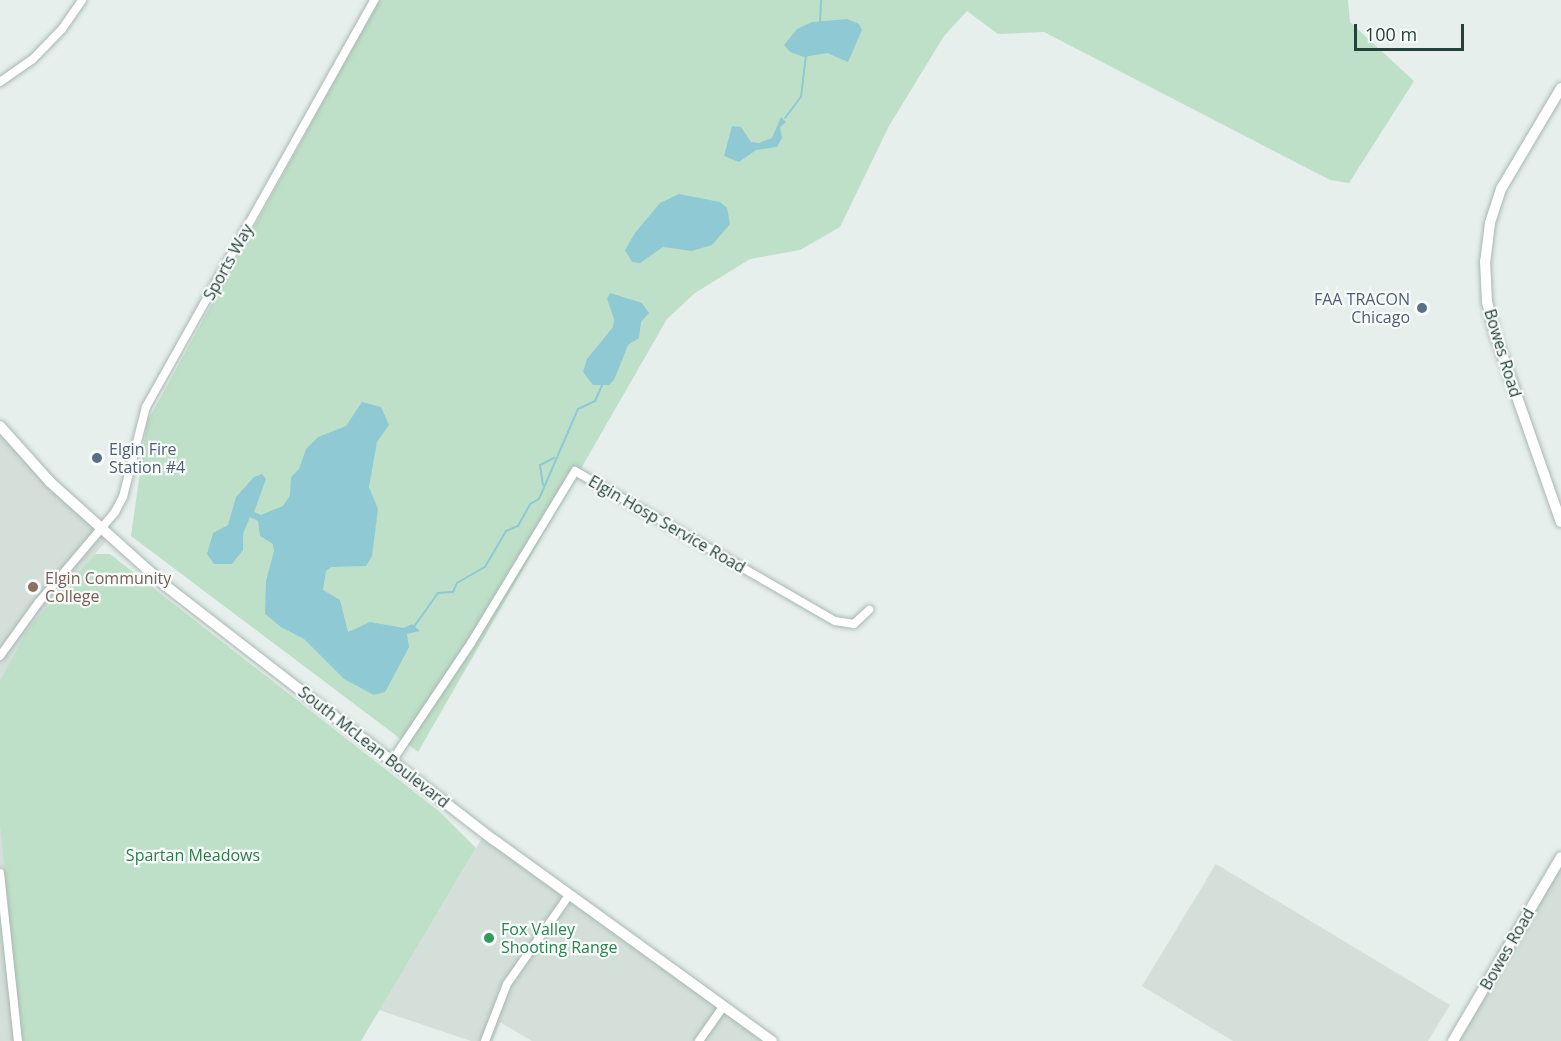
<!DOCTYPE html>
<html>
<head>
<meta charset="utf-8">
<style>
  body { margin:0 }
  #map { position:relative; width:1561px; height:1041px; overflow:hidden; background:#e6efeb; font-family:"Open Sans",sans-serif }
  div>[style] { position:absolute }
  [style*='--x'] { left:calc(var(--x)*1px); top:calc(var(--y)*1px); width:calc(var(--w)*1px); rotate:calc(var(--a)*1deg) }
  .built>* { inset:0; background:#d4dfda }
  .green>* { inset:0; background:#bfe0c8 }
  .water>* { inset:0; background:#8ec9d4 }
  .stream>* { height:2px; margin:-1px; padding:0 1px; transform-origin:1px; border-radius:1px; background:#8ec9d4 }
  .roads { filter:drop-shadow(0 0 2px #a8b8b2) drop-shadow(0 0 2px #a8b8b2) }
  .street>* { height:8px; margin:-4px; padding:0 4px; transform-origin:4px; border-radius:4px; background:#fff }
  .secondary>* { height:10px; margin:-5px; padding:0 5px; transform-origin:5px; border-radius:5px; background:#fff }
  .dots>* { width:16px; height:16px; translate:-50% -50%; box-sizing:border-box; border:3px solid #f7fbf9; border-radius:50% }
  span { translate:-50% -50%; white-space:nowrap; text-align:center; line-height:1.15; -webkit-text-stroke:4.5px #f7fbf9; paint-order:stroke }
  .street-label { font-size:16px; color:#24423a }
  .service-label { font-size:16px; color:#4e5e75 }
  .right { translate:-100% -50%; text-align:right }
  .left { translate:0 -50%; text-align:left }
  .education-label { font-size:16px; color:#785e54 }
  .park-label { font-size:16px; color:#2d7a4b }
  .leisure-label { font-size:16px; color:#27864d }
  .scale { position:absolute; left:1354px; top:24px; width:110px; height:27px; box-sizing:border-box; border:3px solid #24423a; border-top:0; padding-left:8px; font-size:18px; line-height:21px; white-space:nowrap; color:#24423a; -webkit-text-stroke:4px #f7fbf9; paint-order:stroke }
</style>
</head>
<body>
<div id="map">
  <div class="built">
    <i style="clip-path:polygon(0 429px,107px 540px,37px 621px,0 694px)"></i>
    <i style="clip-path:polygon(0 797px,27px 1041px,0 1041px)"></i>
    <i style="clip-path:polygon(484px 835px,768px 1041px,532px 1041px,500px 1022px,493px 1041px,471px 1041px,379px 1010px)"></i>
    <i style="clip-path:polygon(1216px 864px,1450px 1005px,1428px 1041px,1233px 1041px,1142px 986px)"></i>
    <i style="clip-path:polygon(1561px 867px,1561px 1041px,1458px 1041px)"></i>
  </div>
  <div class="green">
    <i style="clip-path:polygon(379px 0,1348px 0,1350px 22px,1414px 81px,1349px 183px,1330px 180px,1044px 32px,998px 34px,967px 11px,944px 36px,889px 126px,840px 227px,800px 250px,750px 259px,695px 293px,667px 319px,418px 752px,131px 536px,147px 422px)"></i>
    <i style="clip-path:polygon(95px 554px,110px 554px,440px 812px,476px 848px,361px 1041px,22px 1041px,0 824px,0 681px,28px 629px)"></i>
  </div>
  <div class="water">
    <i style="clip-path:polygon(847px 19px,859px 24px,862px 30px,848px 62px,827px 53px,804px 57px,790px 52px,784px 45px,797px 29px,812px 22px)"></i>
    <i style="clip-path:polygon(781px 117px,786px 122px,780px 127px,782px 138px,777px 147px,756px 150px,739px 162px,724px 156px,732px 126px,741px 127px,751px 142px,759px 143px,772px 138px)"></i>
    <i style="clip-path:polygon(679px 194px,720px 202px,727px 208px,730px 224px,712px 245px,692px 251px,663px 247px,640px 263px,632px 262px,625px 250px,635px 233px,660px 203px)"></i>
    <i style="clip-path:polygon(610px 293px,642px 303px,649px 313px,641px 322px,639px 338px,628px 345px,614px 380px,609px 385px,593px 385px,583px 372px,587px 359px,613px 327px,614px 319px,607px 299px)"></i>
    <i style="clip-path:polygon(362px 402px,381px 407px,389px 425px,377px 442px,369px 487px,378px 509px,372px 556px,366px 566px,331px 567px,326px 571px,323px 590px,340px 600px,348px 632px,370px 622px,404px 628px,412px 624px,420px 631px,407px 634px,409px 647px,389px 685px,385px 692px,374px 695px,344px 679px,304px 639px,281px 627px,265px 614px,266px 581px,274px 551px,273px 544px,260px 536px,258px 521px,250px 517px,243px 534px,243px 550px,232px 564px,214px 564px,207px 554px,213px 533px,228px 525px,236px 497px,254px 477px,262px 474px,266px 479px,254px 512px,261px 515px,283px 506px,290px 495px,291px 477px,299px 469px,306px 449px,318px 437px,346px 426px)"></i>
  </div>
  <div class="stream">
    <i style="--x:820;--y:21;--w:21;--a:-87"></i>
    <i style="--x:785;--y:118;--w:26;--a:-53"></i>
    <i style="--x:801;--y:97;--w:42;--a:-83.2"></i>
    <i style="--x:543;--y:485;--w:20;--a:-99"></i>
    <i style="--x:540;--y:465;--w:16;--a:-27"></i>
    <i style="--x:413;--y:628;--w:43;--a:-54.5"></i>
    <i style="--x:438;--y:593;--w:15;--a:-4"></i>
    <i style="--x:453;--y:592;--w:10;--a:-66"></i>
    <i style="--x:457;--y:583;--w:32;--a:-30"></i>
    <i style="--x:485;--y:567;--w:42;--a:-59.7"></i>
    <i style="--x:506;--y:531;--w:13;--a:-23"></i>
    <i style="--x:518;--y:526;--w:25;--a:-61"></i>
    <i style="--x:530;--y:504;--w:10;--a:-29"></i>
    <i style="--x:539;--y:499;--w:98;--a:-66.6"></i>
    <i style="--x:578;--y:409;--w:19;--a:-25"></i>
    <i style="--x:595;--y:401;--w:17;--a:-66"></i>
  </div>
  <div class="roads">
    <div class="street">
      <i style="--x:0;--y:82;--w:39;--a:-35"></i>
      <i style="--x:32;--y:60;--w:43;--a:-45.9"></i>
      <i style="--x:62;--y:29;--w:35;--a:-55"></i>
      <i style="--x:0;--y:656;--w:67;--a:-54.2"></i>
      <i style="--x:39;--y:602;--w:118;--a:-49.8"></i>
      <i style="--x:115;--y:512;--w:17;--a:-62"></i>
      <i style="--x:123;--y:497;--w:93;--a:-75.7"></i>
      <i style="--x:146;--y:407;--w:467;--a:-60.7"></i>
      <i style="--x:392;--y:761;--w:142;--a:-56.2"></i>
      <i style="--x:471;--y:643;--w:201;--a:-58.8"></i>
      <i style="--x:575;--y:471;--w:300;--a:30"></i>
      <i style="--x:835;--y:621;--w:19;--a:9"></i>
      <i style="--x:854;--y:624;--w:21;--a:-43"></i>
      <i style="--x:0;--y:873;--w:169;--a:83.9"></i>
      <i style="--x:485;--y:1041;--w:61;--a:-68.9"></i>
      <i style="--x:507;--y:984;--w:108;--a:-55.1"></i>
      <i style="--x:699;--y:1041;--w:42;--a:-54.8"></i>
    </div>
    <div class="secondary">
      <i style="--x:1561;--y:88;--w:117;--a:120.7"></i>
      <i style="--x:1501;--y:189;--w:36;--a:108"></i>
      <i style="--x:1490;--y:223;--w:38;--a:97"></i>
      <i style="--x:1485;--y:261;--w:41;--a:87.2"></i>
      <i style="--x:1487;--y:302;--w:33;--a:76"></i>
      <i style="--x:1495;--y:334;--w:199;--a:70.7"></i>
      <i style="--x:0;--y:426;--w:75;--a:48.2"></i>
      <i style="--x:50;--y:482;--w:156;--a:41.9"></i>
      <i style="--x:166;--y:586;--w:415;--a:37.8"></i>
      <i style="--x:494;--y:840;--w:343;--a:35.9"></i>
      <i style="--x:1453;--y:1041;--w:213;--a:-59.6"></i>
    </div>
  </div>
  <div class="dots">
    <i style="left:1422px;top:308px;background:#5c6f8a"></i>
    <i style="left:97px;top:458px;background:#5c6f8a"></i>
    <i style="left:33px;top:587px;background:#8d6e63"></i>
    <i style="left:489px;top:938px;background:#2e9e5b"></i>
  </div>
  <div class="street-label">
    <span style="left:228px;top:262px;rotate:-61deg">Sports Way</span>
    <span style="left:1503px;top:353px;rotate:73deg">Bowes Road</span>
    <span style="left:667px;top:524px;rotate:30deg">Elgin Hosp Service Road</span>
    <span style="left:374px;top:747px;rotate:38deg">South McLean Boulevard</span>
    <span style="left:1507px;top:949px;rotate:-60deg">Bowes Road</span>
  </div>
  <div class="service-label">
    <span class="right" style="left:1410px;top:308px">FAA TRACON<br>Chicago</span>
    <span class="left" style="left:109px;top:458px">Elgin Fire<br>Station #4</span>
  </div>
  <div class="education-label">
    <span class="left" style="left:45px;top:587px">Elgin Community<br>College</span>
  </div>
  <div class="park-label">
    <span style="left:193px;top:855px">Spartan Meadows</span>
  </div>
  <div class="leisure-label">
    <span class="left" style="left:501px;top:938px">Fox Valley<br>Shooting Range</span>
  </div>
  <div class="scale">100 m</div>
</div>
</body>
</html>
